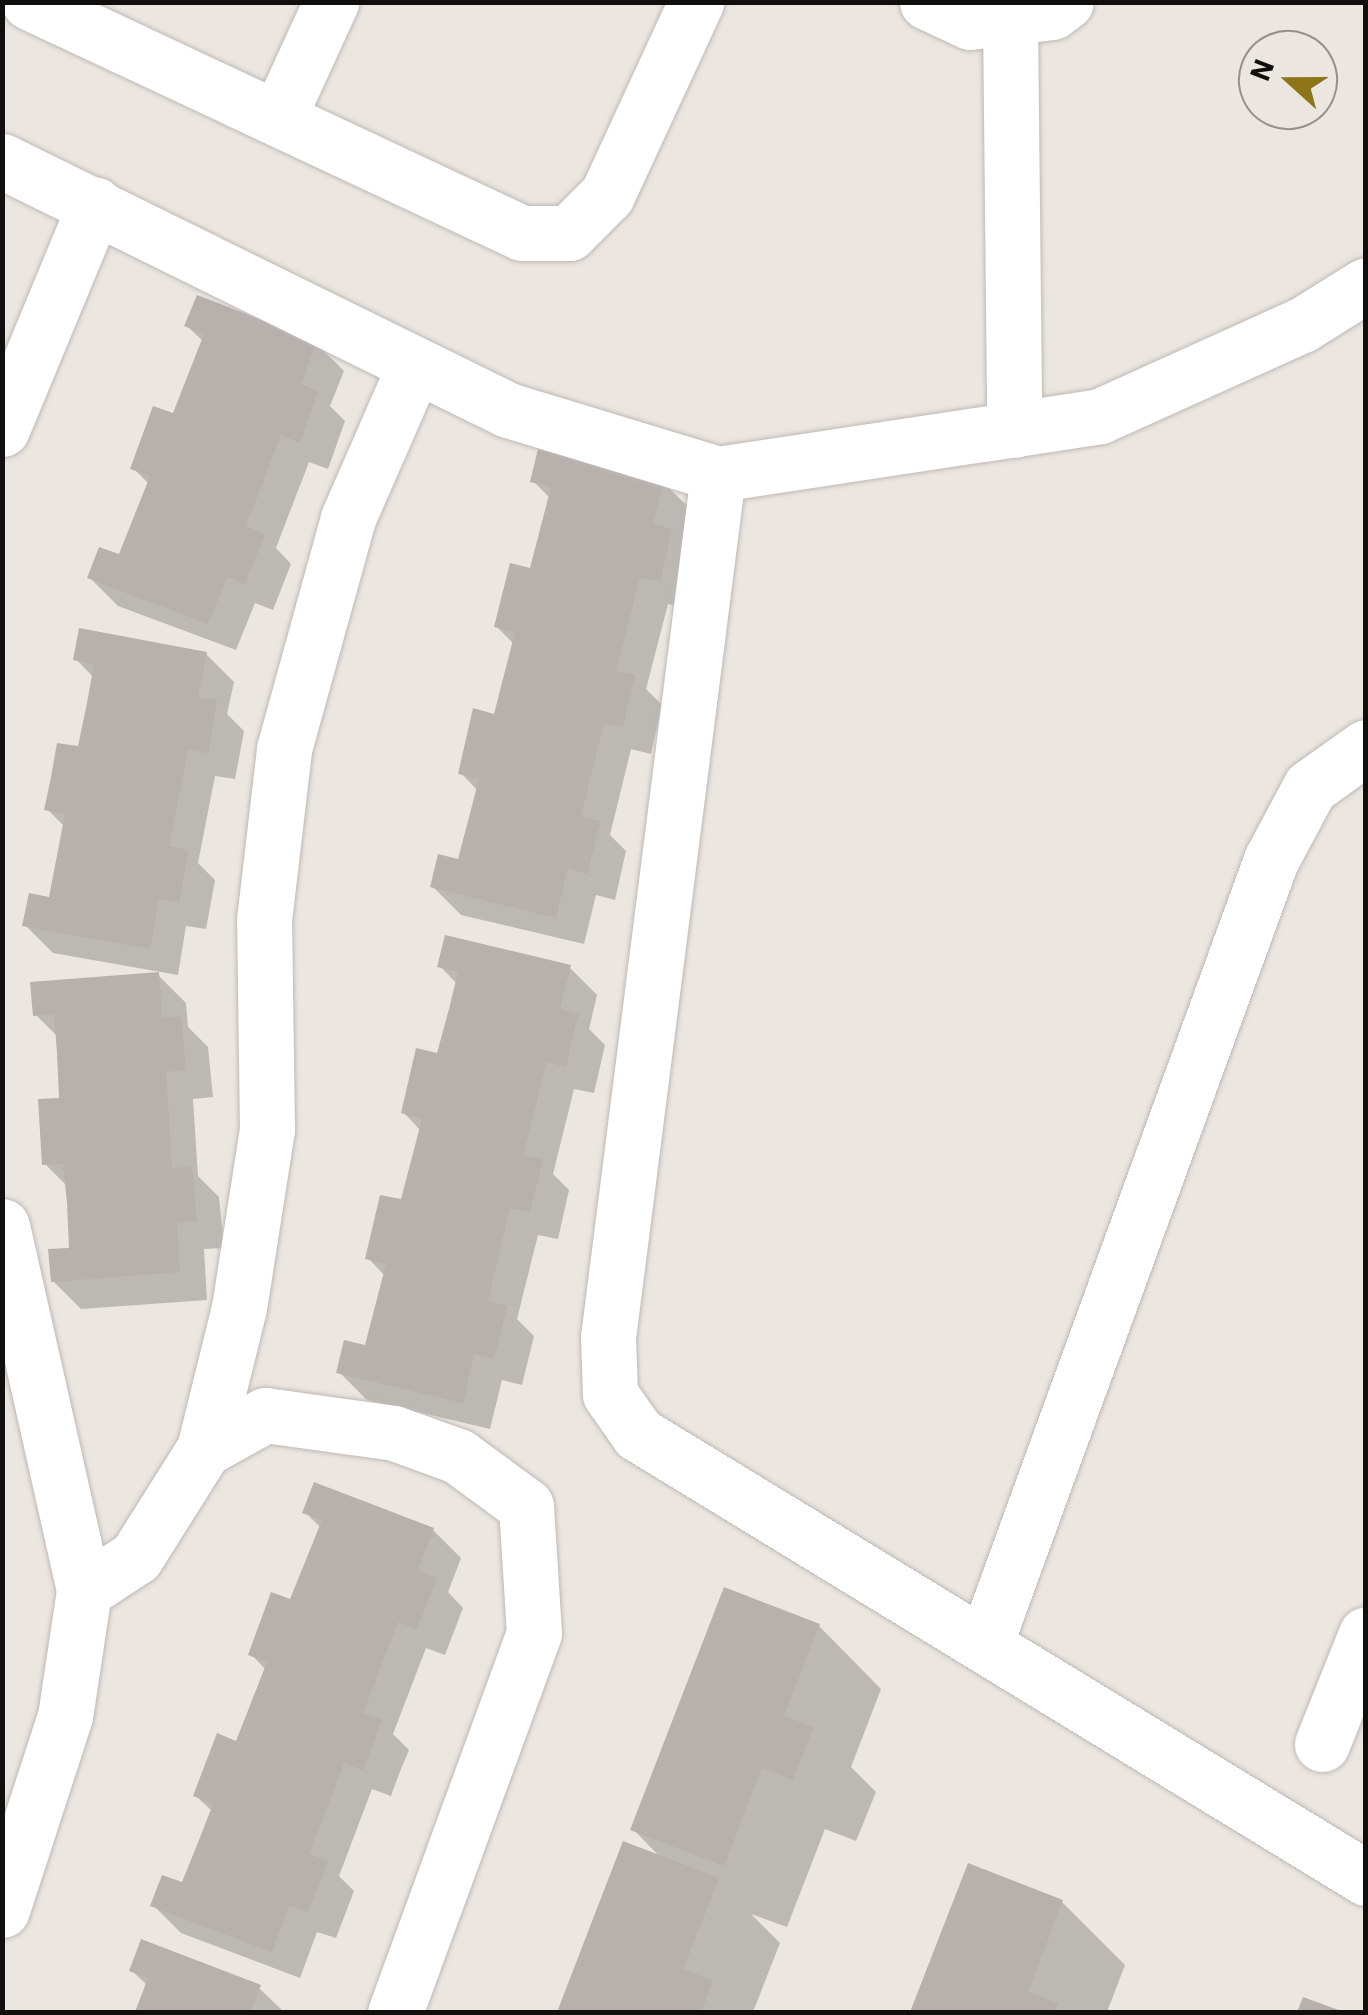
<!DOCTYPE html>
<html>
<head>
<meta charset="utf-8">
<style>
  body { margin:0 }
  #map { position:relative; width:1368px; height:2015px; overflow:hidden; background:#ece6e1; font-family:"IBM Plex Sans",sans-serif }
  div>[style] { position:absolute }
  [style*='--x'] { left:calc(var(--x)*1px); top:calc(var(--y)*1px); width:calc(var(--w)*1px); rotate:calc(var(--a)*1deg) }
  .shadow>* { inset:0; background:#0003 }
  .building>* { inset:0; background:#b7b0ad }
  .roads { filter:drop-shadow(0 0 2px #bfb9b5) drop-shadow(0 0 2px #bfb9b5) }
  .minor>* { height:55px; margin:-27.5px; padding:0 27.5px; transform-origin:27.5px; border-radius:27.5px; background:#fff }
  span { translate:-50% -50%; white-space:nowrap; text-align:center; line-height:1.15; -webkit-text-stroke:8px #ece6e1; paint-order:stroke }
  .frame { position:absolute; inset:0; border:5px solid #110f0e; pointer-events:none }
  .north { position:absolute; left:1238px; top:30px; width:100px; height:100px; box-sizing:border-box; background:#ece6e1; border:2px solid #94908d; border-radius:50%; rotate:291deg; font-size:28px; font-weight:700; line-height:40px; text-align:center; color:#110f0e }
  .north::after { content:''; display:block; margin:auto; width:35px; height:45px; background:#8f751a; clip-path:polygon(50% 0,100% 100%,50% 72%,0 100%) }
</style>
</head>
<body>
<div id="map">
  <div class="shadow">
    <i style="clip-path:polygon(187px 326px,316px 343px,344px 371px,330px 406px,345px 421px,328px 469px,309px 462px,276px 548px,291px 564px,273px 610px,255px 603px,236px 650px,118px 606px,90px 578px,120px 558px,149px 484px,133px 468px,174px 416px,204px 342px)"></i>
    <i style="clip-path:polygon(533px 481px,663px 482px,691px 510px,687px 608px,668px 604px,646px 689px,662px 705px,651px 754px,631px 749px,610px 835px,626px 851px,615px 900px,596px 895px,584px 944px,461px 915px,433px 887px,460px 862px,478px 791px,461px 773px,495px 717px,514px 644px,497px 627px,532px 571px,551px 499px)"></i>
    <i style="clip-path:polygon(206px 654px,234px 682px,227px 714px,244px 731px,235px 779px,215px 776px,198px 863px,215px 880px,206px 929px,186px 926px,178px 975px,53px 953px,25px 925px,51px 900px,65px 827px,47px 809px,80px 749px,94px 678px,76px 659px)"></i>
    <i style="clip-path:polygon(440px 966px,569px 967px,597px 995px,589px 1029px,605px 1045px,594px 1093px,574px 1089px,553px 1174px,569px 1190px,558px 1239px,538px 1235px,517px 1319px,534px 1336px,522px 1385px,502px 1380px,490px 1429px,367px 1400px,339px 1372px,366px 1348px,385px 1276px,368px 1258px,403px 1202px,421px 1131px,403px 1112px,439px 1056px,457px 984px)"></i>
    <i style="clip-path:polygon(158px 975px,186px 1003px,188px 1027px,208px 1047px,213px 1097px,193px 1099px,198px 1176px,219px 1197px,224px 1248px,204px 1249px,207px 1300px,81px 1309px,53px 1281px,72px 1250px,68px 1187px,45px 1164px,62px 1100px,58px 1037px,35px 1014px)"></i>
    <i style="clip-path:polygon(305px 1512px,433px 1530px,461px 1558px,448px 1592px,463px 1608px,445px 1655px,426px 1648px,393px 1734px,409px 1750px,399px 1774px,391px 1796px,372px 1789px,339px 1876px,354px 1891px,336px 1938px,317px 1932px,300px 1978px,181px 1933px,153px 1905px,183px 1885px,213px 1812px,196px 1796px,238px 1744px,267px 1671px,251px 1654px,292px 1603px,321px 1528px)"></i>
    <i style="clip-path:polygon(819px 1626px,881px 1689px,851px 1767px,876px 1792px,856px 1841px,825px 1829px,787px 1927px,751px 1914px,780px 1943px,753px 2012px,560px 2012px,625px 1844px,661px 1858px,633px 1829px)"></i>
    <i style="clip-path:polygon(970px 1866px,1062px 1902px,1125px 1965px,1107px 2012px,913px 2012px)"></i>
    <i style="clip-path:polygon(131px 1970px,259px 1988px,284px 2012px,137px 2012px,148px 1986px)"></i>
  </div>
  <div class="building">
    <i style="clip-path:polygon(197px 295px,317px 341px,301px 384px,318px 391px,300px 443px,281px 435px,246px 526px,265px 534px,245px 584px,227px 577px,208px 624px,87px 578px,99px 547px,119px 554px,150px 476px,130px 469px,153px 406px,173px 413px,204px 334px,184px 326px)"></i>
    <i style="clip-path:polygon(538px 449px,664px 480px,653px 524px,672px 529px,660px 582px,640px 577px,616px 671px,635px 675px,623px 727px,604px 723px,581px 816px,600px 821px,587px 874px,568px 868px,556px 918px,430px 887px,438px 854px,458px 859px,479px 779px,458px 774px,473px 708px,494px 714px,515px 632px,494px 627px,510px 563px,530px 568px,551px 487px,530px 482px)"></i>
    <i style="clip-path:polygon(79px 628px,207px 652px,198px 697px,217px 700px,208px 753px,188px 750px,169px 846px,188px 850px,179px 903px,159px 899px,150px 949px,22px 926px,29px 893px,49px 897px,65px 814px,44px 810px,51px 777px,57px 743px,78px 746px,87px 703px,94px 664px,73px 660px)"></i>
    <i style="clip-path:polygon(445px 935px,571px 965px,560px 1009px,578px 1014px,566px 1067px,547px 1062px,523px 1155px,543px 1160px,530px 1212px,510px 1208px,488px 1301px,507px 1306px,494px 1359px,474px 1354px,463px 1403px,336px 1373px,344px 1340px,365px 1345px,386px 1264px,365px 1259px,380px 1195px,401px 1199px,422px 1119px,401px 1113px,416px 1048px,437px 1053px,449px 1009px,458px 972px,437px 967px)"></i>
    <i style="clip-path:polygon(159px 972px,162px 1018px,181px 1017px,186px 1070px,166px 1072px,172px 1168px,192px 1167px,197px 1221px,177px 1222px,180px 1272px,51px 1282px,48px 1249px,69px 1248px,67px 1203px,63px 1164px,42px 1165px,38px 1099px,59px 1098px,57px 1053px,54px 1014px,33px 1016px,30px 982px)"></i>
    <i style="clip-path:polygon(314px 1482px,434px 1528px,418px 1570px,437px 1578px,417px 1629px,398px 1622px,363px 1713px,382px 1720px,363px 1770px,344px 1763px,309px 1854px,328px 1861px,308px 1912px,289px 1905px,272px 1952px,150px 1906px,162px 1875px,182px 1882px,199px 1840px,213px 1804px,193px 1796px,217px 1733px,236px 1741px,267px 1662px,248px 1655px,271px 1592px,290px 1599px,322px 1520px,302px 1513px)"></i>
    <i style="clip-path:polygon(724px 1587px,820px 1624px,784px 1716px,814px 1727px,793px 1780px,762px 1768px,724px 1866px,630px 1830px)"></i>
    <i style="clip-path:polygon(623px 1841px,719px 1878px,683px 1969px,713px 1981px,701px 2012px,557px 2012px)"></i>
    <i style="clip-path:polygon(968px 1863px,1063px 1900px,1028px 1992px,1058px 2003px,1054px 2012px,910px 2012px)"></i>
    <i style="clip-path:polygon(141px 1939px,261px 1985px,250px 2012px,135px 2012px,148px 1978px,129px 1971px)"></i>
    <i style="clip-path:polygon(1303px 1997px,1344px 2012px,1297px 2012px)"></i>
  </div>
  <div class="roads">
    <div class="minor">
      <i style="--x:29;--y:2;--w:544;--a:25.11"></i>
      <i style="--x:522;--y:233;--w:47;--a:0"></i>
      <i style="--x:569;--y:233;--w:54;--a:-45"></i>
      <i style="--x:607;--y:195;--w:213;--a:-65.2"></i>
      <i style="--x:927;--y:2;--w:47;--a:24.9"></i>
      <i style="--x:970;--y:22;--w:83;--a:-7"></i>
      <i style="--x:1052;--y:12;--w:17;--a:-36"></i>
      <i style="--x:1010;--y:17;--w:413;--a:89.4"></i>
      <i style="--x:278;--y:118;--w:128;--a:-65.4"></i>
      <i style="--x:2;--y:161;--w:564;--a:26.2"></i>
      <i style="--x:508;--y:410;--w:220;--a:16.9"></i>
      <i style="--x:718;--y:474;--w:386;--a:-8.6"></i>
      <i style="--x:1100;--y:416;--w:222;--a:-24.3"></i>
      <i style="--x:1302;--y:325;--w:75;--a:-32"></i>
      <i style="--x:2;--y:429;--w:243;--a:-67.5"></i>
      <i style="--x:718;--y:474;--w:870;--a:97.26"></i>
      <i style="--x:608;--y:1337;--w:57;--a:88"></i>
      <i style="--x:610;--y:1394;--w:49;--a:55"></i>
      <i style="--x:638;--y:1434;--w:853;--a:31.38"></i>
      <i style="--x:2;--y:1226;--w:374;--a:77.3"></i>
      <i style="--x:84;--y:1591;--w:126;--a:98.6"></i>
      <i style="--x:65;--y:1716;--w:204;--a:108"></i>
      <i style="--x:204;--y:1449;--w:70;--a:-29.1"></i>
      <i style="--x:265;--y:1415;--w:130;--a:7.9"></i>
      <i style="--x:394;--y:1433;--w:68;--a:19.8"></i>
      <i style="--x:458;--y:1456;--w:84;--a:36.3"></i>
      <i style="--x:526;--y:1506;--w:127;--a:86.4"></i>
      <i style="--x:534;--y:1633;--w:404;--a:110.1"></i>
      <i style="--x:84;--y:1591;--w:62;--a:-33.2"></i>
      <i style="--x:136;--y:1557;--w:128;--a:-57.8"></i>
      <i style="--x:204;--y:1449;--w:145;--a:-76.1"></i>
      <i style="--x:239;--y:1308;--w:180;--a:-81.1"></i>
      <i style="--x:267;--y:1130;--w:210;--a:-90.8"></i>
      <i style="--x:264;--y:920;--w:172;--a:-83.3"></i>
      <i style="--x:284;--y:749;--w:240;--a:-74.5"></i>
      <i style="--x:348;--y:518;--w:167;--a:-66.4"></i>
      <i style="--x:985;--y:1644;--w:835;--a:-69.96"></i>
      <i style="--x:1271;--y:860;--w:83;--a:-61.9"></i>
      <i style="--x:1310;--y:787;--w:69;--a:-35.5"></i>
      <i style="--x:1322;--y:1744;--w:118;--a:-68.2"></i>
    </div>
  </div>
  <div class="frame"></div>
  <div class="north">N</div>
</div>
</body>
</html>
